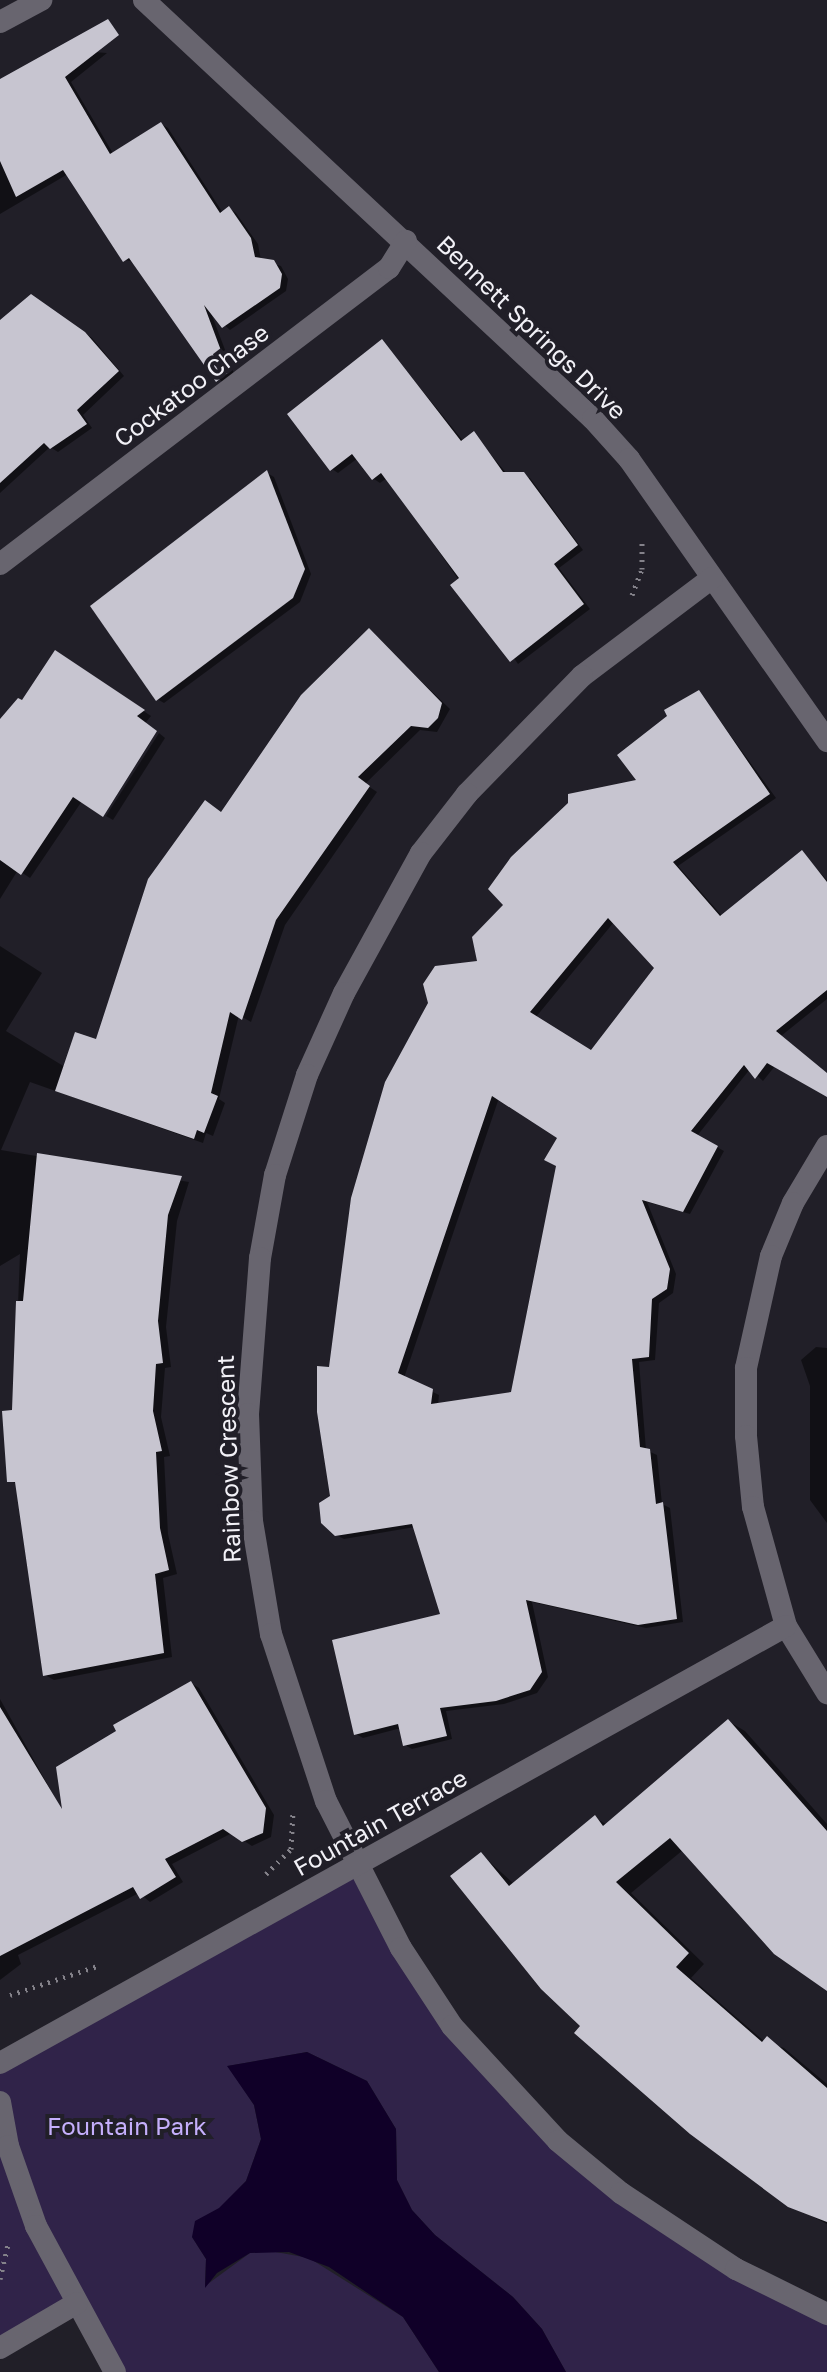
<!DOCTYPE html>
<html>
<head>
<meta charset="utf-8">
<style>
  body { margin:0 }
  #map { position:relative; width:827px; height:2372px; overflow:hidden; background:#211f28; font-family:"Golos Text",sans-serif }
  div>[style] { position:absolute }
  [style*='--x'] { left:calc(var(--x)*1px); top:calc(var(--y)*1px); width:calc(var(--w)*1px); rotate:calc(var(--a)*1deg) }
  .green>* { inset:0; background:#302349 }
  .water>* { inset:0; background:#100028 }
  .shadow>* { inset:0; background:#0007 }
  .building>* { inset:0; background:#c7c5d0 }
  .path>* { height:5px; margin-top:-2.5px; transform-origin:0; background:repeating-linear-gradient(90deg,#84828a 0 2px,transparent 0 8px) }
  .minor>* { height:22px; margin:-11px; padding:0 11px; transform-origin:11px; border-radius:11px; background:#68656f }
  span { translate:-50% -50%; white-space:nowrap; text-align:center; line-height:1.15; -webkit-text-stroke:8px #211f28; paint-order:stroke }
  .street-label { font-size:24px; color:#f2f1f7 }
  .park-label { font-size:24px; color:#c5affc }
</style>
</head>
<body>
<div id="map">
  <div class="green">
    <i style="clip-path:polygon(356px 1865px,452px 2026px,621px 2193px,827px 2314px,827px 2372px,566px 2372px,542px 2329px,513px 2297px,435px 2235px,412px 2210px,397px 2180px,396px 2129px,367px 2081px,307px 2052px,228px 2066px,254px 2105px,261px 2139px,246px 2181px,192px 2237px,206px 2259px,205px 2286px,250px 2253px,270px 2251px,309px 2258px,403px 2317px,439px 2372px,115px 2372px,77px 2303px,0 2348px,0 2063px)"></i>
  </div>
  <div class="water">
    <i style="clip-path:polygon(307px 2052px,367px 2081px,396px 2129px,397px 2180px,412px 2210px,435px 2235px,513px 2297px,542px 2329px,566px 2372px,439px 2372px,403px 2317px,329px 2267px,289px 2252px,250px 2253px,217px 2273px,205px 2288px,206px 2259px,192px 2237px,195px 2221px,219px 2208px,246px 2181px,261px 2139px,254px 2105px,227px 2066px)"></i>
  </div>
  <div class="shadow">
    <i style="clip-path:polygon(57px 49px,107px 53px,71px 82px,114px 155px,161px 124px,168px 128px,223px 213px,230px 209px,236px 213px,258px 244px,261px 260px,281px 266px,288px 279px,286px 291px,230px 330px,211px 313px,235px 376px,224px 385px,135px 262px,125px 260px,68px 174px,0 214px,0 81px)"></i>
    <i style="clip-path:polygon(38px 300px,92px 338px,124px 376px,83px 415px,92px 428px,58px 452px,50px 447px,0 493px,0 323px)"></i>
    <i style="clip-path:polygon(383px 342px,464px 442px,474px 434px,507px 474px,530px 478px,583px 550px,559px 568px,590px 609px,518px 664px,387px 478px,380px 483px,374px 479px,358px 458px,338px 473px,332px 469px)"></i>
    <i style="clip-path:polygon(267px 473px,274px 477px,311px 574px,300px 602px,164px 703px,157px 699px)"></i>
    <i style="clip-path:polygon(369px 631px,450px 709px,437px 732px,420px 730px,365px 784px,377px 792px,285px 925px,251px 1022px,239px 1015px,219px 1099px,225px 1103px,213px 1136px,206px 1133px,203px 1143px,30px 1082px,1px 1150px,189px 1182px,177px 1221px,166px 1327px,171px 1367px,165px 1368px,161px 1417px,170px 1456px,164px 1457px,168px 1534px,177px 1574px,163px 1578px,172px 1657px,54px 1680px,45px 1675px,17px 1484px,11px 1481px,20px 1254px,0 1266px,0 946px,42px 973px,6px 1031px,65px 1067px,97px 1042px,223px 814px)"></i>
    <i style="clip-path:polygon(64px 658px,151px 716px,82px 801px,30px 878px,18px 870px,0 899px,0 723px)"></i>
    <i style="clip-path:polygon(evenodd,699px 692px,776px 798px,678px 866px,723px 917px,802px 853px,827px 880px,827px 999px,781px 1036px,827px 1074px,827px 1095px,775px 1066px,763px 1081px,750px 1069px,697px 1136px,724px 1151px,690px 1214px,647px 1202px,676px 1274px,673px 1293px,659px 1303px,655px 1360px,639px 1362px,646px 1450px,657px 1455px,662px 1504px,670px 1508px,683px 1622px,646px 1628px,532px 1602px,548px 1677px,537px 1693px,504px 1704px,446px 1711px,452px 1739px,412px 1749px,405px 1745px,401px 1728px,363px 1738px,356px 1734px,442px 1616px,415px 1527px,344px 1539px,336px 1535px,331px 1369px,480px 962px,640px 781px,699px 692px,614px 922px,657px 968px,592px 1053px,536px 1017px,614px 922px,699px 692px,499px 1098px,560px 1137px,558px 1165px,513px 1394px,438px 1405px,439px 1395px,404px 1378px,499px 1098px)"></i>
    <i style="clip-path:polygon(159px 733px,165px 738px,113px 820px,106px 816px)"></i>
    <i style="clip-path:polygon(816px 1347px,827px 1348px,827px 1523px,810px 1500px,810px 1386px,801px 1360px)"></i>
    <i style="clip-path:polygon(191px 1683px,199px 1688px,274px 1815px,271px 1837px,252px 1846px,232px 1833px,172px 1864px,183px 1882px,150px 1902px,139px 1893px,18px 1955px,21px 1964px,0 1980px,0 1699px,65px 1816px)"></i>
    <i style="clip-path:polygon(728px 1721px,745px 1731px,827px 1824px,827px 1988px,683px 1850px,631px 1893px,704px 1964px,691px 1978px,765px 2042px,784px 2048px,827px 2084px,827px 2224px,790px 2205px,583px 2026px,481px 1854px,514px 1884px,595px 1818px,608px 1825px)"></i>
  </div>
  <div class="building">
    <i style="clip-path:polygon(108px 19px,119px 35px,65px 77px,110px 154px,161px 122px,220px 213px,229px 206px,251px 238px,255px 257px,274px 260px,282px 274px,280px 288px,222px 328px,204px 305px,229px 372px,216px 382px,129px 258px,123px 262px,63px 170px,16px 197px,0 161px,0 79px)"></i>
    <i style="clip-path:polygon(31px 294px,85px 332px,119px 371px,77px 410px,87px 424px,50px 449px,44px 443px,0 483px,0 320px)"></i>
    <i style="clip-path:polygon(382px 339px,461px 441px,474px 431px,503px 472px,524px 472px,578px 545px,554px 564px,584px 604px,510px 662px,450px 585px,459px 578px,381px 473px,372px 480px,352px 454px,330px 471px,287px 414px)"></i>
    <i style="clip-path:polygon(267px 470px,305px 569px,293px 598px,156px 701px,90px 606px)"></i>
    <i style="clip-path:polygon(369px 628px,442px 703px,438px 718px,428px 728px,411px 726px,358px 777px,370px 786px,276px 920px,242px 1020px,230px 1012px,211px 1093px,218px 1096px,204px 1133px,197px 1130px,194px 1139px,55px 1091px,75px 1032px,96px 1039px,148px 879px,205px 800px,221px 812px,301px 695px)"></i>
    <i style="clip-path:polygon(55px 650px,145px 710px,137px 716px,157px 731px,103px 817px,73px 797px,21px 875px,0 860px,0 719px,18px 698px,22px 700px)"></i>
    <i style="clip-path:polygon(evenodd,699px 690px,770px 794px,673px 862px,720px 916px,802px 850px,827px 882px,827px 990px,776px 1031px,827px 1073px,827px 1097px,767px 1063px,755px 1079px,744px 1065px,691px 1131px,718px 1146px,683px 1212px,642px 1200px,670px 1269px,667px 1289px,652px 1299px,649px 1357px,632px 1359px,640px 1447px,650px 1449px,656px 1504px,663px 1502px,677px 1619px,638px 1625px,526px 1600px,542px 1672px,530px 1690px,496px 1701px,440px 1708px,447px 1736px,403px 1746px,398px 1724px,354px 1735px,332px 1640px,440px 1614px,412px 1524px,335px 1536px,321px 1523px,319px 1503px,330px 1496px,317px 1412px,317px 1366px,329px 1367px,351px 1198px,385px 1082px,428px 1003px,423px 984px,435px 966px,477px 961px,472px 937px,503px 905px,488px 889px,511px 857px,568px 803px,568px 794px,636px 780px,617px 755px,667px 716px,664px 710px,699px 690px,608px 918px,654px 968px,591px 1050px,530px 1012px,608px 918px,699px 690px,492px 1096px,557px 1138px,544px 1160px,556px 1166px,511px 1392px,431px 1404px,433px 1389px,398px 1373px,492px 1096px)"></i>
    <i style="clip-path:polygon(37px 1153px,182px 1176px,168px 1215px,158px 1321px,163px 1363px,156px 1364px,153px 1411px,162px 1451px,156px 1452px,160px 1528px,169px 1570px,155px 1574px,164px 1653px,43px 1676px,15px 1482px,7px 1482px,2px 1411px,12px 1410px,16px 1301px,23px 1301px)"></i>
    <i style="clip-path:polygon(191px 1681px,266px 1808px,263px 1833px,242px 1842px,223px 1829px,165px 1859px,176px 1877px,140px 1899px,133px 1887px,0 1956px,0 1707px,62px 1809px,56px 1767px,116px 1731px,113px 1725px)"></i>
    <i style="clip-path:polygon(728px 1719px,827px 1831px,827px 1991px,774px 1954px,670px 1838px,616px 1882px,689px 1953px,676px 1967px,762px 2042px,767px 2036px,827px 2088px,827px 2222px,788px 2207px,690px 2134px,574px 2033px,580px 2026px,541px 1989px,450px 1876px,481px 1852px,509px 1886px,595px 1815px,603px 1826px)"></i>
  </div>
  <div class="path">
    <i style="--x:632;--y:595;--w:28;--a:-69"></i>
    <i style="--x:642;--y:569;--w:30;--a:-90"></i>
    <i style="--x:266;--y:1874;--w:35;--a:-45"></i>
    <i style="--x:291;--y:1849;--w:35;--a:-87"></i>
    <i style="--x:10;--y:1995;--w:95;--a:-18.4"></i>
    <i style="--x:0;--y:2279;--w:37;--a:-77"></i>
  </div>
  <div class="minor">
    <i style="--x:144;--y:0;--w:614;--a:43.02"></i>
    <i style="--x:593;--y:419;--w:54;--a:48"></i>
    <i style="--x:629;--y:459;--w:345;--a:54.9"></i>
    <i style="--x:0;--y:22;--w:47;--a:-28.2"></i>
    <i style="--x:0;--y:564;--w:489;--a:-37.3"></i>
    <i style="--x:389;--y:268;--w:32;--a:-58"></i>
    <i style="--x:712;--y:578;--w:163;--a:143"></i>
    <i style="--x:582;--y:676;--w:165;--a:134.3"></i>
    <i style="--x:467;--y:794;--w:75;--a:127.9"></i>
    <i style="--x:421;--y:853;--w:160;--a:118.8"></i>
    <i style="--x:344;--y:993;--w:90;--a:114.3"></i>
    <i style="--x:307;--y:1075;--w:105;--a:107.7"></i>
    <i style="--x:275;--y:1175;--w:84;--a:100.2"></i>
    <i style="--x:260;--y:1258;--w:156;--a:94.4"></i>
    <i style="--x:248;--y:1414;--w:107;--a:87.9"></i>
    <i style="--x:252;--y:1521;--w:115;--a:80.5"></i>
    <i style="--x:271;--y:1634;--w:176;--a:71.8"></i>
    <i style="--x:326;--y:1801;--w:165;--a:63"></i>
    <i style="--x:401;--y:1948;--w:93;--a:56.8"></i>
    <i style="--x:452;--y:2026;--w:156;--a:47.3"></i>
    <i style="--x:558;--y:2141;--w:82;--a:39.5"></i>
    <i style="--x:621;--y:2193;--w:138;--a:33.5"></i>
    <i style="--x:736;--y:2269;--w:102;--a:26.3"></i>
    <i style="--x:827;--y:1146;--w:66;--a:120.8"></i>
    <i style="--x:793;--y:1203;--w:57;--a:112.5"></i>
    <i style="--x:771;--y:1256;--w:115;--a:102.6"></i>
    <i style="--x:746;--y:1368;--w:68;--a:90"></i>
    <i style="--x:746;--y:1436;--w:71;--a:84.4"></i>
    <i style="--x:753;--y:1507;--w:123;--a:74.5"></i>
    <i style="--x:786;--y:1626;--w:79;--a:58.5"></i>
    <i style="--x:0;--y:2063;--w:899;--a:-29.07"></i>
    <i style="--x:0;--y:2102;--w:45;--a:79.7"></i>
    <i style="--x:8;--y:2146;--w:85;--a:70.7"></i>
    <i style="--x:36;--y:2226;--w:166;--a:61.6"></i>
    <i style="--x:0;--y:2348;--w:89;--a:-30.3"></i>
  </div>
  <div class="street-label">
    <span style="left:532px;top:327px;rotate:44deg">Bennett Springs Drive</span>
    <span style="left:191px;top:385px;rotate:-37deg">Cockatoo Chase</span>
    <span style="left:228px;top:1459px;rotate:-92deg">Rainbow Crescent</span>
    <span style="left:380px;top:1822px;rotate:-29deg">Fountain Terrace</span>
  </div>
  <div class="park-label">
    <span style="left:127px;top:2126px">Fountain Park</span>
  </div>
</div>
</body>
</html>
